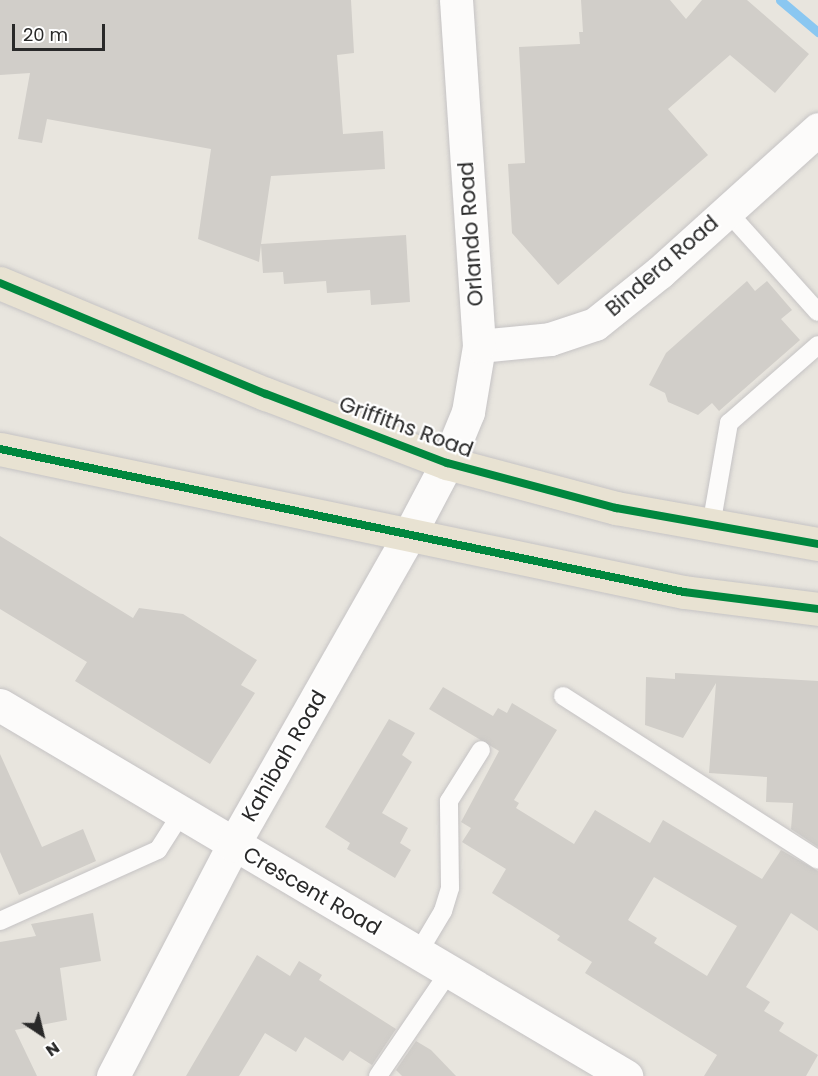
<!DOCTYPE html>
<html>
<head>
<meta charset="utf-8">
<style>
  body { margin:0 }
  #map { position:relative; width:818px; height:1076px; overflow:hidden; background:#e8e5de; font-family:Poppins,sans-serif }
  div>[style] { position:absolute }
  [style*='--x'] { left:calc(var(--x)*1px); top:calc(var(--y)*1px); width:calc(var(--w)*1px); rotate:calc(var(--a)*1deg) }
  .stream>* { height:9px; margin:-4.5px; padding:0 4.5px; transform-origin:4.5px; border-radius:4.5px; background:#8ac7f1 }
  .building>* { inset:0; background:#d1cec9 }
  .roads { filter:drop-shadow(0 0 2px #c5c3c4) drop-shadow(0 0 2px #c5c3c4) }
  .service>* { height:18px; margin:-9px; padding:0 9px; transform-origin:9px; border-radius:9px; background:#fcfbfa }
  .minor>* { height:33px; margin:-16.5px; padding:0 16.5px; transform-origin:16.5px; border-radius:16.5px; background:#fcfbfa }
  .trunk>* { height:33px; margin:-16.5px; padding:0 16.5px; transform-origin:16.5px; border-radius:16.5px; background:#e8e2d2 }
  .cycleway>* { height:8px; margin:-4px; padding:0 4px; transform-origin:4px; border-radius:4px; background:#00873e }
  span { translate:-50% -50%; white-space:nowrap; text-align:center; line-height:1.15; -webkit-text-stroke:4.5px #fff; paint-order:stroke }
  .street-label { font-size:21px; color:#292929 }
  .north { position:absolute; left:12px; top:1004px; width:60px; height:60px; -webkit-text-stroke:4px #fff; paint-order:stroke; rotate:145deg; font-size:16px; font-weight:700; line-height:24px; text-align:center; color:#292929 }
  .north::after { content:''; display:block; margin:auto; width:21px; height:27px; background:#292929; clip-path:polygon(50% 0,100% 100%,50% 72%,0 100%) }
  .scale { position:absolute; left:12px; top:24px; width:93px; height:27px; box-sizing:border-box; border:3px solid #292929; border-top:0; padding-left:8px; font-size:18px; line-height:21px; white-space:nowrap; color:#292929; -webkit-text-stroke:4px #fff; paint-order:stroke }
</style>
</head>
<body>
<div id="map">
  <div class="stream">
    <i style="--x:780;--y:0;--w:50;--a:40.1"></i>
  </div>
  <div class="building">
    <i style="clip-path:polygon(0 0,351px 0,354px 53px,337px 55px,343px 134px,383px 131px,385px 169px,271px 176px,261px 244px,406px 235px,410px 302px,371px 305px,370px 290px,327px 293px,326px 281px,284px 284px,283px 272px,263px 273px,261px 245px,259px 262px,198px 239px,211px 149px,47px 119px,42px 143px,18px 139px,30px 73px,0 75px)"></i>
    <i style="clip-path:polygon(581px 0,670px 0,686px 19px,702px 0,747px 0,809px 54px,775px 93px,730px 55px,668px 109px,708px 155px,558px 285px,512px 233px,508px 164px,525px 163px,519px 47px,580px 44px,579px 32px,583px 32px)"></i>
    <i style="clip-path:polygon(747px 281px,755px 291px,767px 281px,792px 310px,781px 319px,800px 340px,719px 411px,712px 403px,698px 415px,668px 402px,665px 393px,649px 385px,666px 353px)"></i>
    <i style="clip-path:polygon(0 536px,133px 618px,139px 608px,183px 614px,257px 660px,241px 685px,255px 693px,210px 764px,75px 681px,87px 662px,0 609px)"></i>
    <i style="clip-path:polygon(675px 673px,818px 681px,818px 847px,791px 829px,793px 803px,766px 802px,767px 777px,709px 773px,716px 683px,683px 738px,645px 725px,646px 677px,675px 679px)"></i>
    <i style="clip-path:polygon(evenodd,443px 687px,493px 716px,498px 708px,507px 713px,512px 703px,557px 730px,514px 800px,519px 803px,516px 808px,574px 844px,595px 810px,650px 843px,663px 820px,762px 879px,781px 850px,818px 871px,818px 931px,791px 913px,746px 987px,770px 1002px,764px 1011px,784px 1023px,779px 1031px,818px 1055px,806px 1076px,704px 1076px,717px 1055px,585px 973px,592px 962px,557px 940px,560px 936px,492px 893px,506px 869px,462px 842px,471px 828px,461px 822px,499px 751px,429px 709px,443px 687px,654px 877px,737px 926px,707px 976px,654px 943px,657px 938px,628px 920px,654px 877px)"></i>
    <i style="clip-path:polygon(389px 719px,415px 733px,402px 755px,412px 762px,382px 813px,408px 828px,400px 843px,411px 850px,395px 878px,347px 849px,350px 843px,325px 827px)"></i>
    <i style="clip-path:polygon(0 754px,42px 847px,83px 829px,96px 861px,19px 895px,0 852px)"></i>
    <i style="clip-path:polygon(93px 913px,101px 961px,60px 968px,67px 1020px,15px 1030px,37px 1076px,0 1076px,0 942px,36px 936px,31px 924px)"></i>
    <i style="clip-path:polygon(257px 955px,290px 976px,299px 961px,322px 975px,319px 980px,396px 1029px,372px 1065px,350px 1051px,343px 1061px,305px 1037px,296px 1052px,265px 1033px,239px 1076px,186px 1076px)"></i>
    <i style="clip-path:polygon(416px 1041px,431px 1050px,456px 1076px,402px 1076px,396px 1070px)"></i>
  </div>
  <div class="roads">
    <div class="service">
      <i style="--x:726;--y:210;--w:137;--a:48"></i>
      <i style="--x:711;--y:526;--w:105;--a:-80.1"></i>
      <i style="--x:729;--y:423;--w:118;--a:-41.2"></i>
      <i style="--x:563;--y:696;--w:303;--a:32.7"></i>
      <i style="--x:0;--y:921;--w:173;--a:-24.2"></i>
      <i style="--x:158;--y:850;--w:43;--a:-57.4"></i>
      <i style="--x:418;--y:953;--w:49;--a:-59.2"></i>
      <i style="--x:443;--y:911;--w:24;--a:-73"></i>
      <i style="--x:450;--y:888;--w:87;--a:-90.7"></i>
      <i style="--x:449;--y:801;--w:60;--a:-57.9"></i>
      <i style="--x:378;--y:1076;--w:126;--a:-55.7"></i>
    </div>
    <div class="minor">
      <i style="--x:479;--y:346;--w:71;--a:-5.6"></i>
      <i style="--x:550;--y:339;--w:47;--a:-18.4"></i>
      <i style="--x:595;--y:324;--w:83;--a:-38.7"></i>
      <i style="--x:660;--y:272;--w:213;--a:-42.1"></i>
      <i style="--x:0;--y:705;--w:728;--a:30.65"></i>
      <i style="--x:113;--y:1076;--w:260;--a:-62.5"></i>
      <i style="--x:233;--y:845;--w:356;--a:-60.4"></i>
      <i style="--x:409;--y:535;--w:81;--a:-62.2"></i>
      <i style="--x:447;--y:463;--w:55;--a:-67.6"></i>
      <i style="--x:468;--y:412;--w:67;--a:-80.5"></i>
      <i style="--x:479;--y:346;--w:347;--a:-93.8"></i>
    </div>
    <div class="trunk">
      <i style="--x:0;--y:283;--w:288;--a:22.7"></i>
      <i style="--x:266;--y:394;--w:194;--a:20.9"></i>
      <i style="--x:447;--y:463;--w:175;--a:14.9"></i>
      <i style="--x:616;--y:508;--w:205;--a:10.1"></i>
      <i style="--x:0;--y:449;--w:699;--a:11.81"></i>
      <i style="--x:684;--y:592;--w:135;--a:7.2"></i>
    </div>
  </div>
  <div class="cycleway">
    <i style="--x:0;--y:283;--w:288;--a:22.7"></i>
    <i style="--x:266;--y:394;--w:194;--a:20.9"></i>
    <i style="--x:447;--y:463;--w:175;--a:14.9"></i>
    <i style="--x:616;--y:508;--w:205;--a:10.1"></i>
    <i style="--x:0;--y:449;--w:699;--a:11.81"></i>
    <i style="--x:684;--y:592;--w:135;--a:7.2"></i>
  </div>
  <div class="street-label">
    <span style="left:471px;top:234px;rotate:-94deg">Orlando Road</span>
    <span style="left:662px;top:266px;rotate:-41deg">Bindera Road</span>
    <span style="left:406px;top:427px;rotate:20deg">Griffiths Road</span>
    <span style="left:284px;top:756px;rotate:-60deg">Kahibah Road</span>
    <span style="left:312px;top:891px;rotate:30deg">Crescent Road</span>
  </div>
  <div class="north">N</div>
  <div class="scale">20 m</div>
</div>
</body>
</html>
